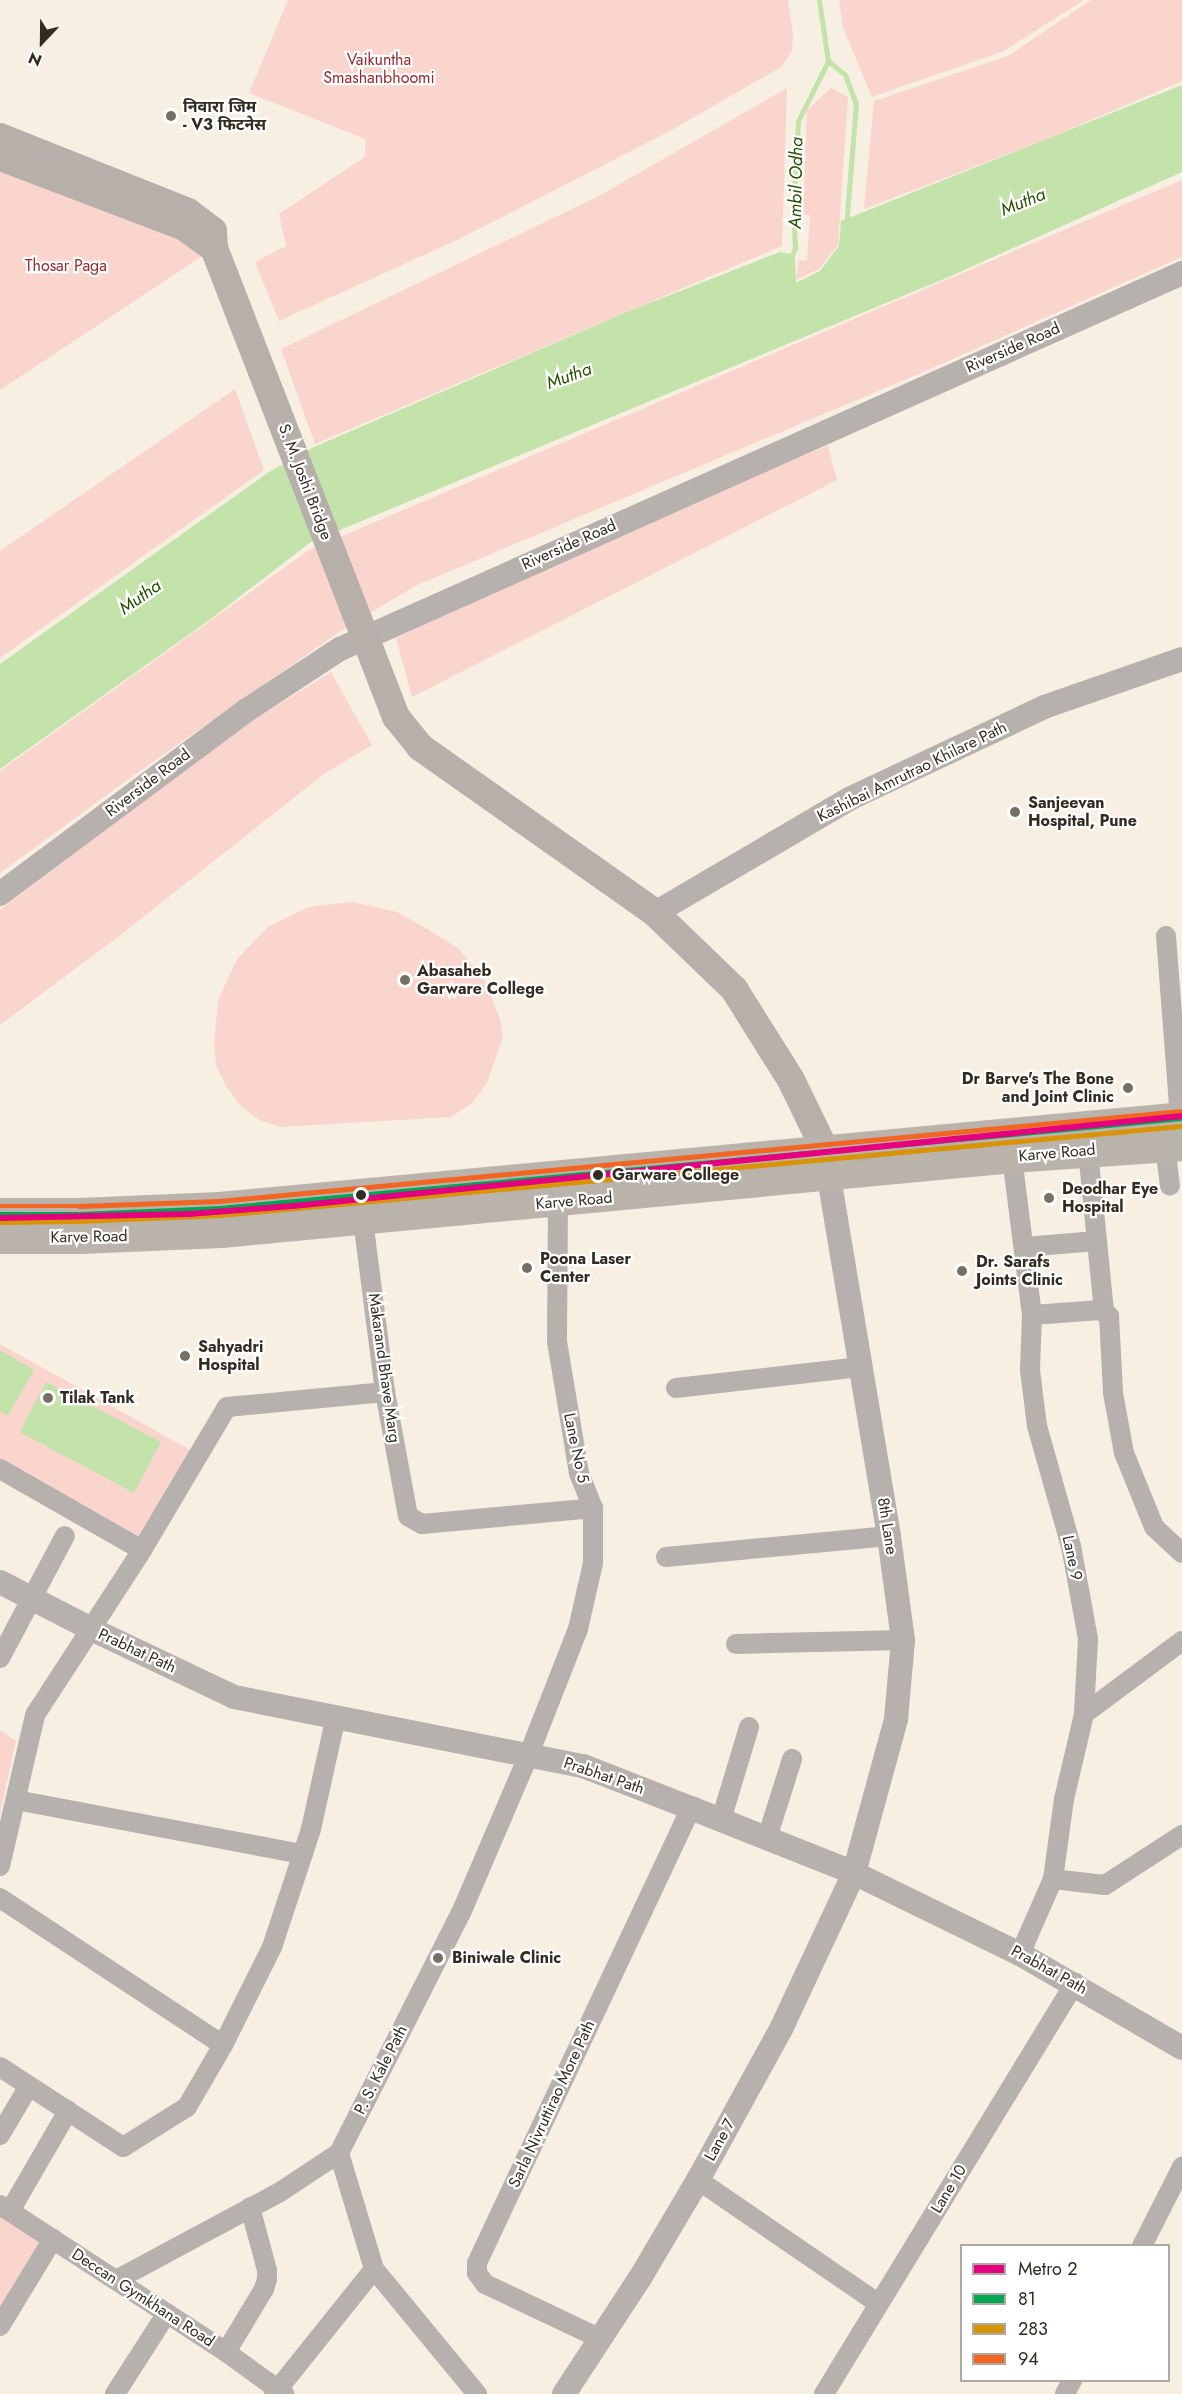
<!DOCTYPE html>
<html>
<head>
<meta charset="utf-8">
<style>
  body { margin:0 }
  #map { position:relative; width:1182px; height:2394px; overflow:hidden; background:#f7efe2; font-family:Jost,"Noto Sans Devanagari",sans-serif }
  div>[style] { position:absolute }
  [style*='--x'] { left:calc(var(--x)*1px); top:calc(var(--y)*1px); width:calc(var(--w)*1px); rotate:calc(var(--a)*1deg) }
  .green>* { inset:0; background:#f9d5cd }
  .water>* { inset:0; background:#c3e3aa }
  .stream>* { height:5px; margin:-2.5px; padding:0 2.5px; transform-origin:2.5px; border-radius:2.5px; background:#c3e3aa }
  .minor>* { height:20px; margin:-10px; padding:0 10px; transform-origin:10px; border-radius:10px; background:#b6b1ad }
  .tertiary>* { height:24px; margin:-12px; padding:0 12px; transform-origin:12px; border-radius:12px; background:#b6b1ad }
  .secondary>* { height:28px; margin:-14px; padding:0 14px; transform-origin:14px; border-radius:14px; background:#b6afaa }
  .primary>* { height:32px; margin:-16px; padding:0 16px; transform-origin:16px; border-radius:16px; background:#bab3ab }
  .rail>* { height:4.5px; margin-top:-2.25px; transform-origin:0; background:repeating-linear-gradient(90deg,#b2aea6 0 12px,transparent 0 18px) }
  .secondary-bridge>* { height:28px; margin:-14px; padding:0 14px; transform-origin:14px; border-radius:14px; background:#b6afaa }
  .bus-1>* { height:4.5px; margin:-2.25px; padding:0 2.25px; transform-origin:2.25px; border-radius:2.25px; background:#00a651 }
  .bus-2>* { height:4.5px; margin:-2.25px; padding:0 2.25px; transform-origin:2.25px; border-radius:2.25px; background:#d99405 }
  .bus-3>* { height:4.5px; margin:-2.25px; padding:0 2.25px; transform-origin:2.25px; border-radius:2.25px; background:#f26522 }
  .metro-1>* { height:6px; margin:-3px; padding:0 3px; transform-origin:3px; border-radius:3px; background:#e5007d }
  .dots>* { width:16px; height:16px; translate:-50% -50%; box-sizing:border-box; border:3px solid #fff; border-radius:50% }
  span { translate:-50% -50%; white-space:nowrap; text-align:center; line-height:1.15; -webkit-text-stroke:4.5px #fff; paint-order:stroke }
  .park-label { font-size:16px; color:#95292c }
  .poi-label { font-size:16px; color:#312b20; font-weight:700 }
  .left { translate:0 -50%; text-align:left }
  .right { translate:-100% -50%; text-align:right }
  .street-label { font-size:16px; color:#312b20 }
  .stop-label { font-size:16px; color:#312b20; font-weight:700 }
  .water-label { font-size:18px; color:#275100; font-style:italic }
  .legend { position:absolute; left:960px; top:2244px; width:210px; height:138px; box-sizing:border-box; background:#fff; border:2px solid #adaaa6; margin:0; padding:8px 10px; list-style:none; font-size:18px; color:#312b20 }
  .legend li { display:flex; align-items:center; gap:12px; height:30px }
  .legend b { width:30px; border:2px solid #adaaa6 }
  .north { position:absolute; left:12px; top:12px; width:60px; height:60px; -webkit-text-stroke:4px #fff; paint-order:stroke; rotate:202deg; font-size:16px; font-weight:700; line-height:24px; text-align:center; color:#312b20 }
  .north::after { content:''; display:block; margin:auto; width:21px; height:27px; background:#312b20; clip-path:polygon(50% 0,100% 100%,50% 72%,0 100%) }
</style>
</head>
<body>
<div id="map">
  <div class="green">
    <i style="clip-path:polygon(288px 0,788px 0,793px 33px,792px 51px,781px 67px,670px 131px,457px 240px,279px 321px,255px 262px,286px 246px,279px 214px,365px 157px,365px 139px,249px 93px)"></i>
    <i style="clip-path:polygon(839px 0,1084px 0,1004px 51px,872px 97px,843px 28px)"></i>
    <i style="clip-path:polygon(1091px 0,1182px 0,1182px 81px,1044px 140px,864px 209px,874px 101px,1008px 56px)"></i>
    <i style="clip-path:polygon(787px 88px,782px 246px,315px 444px,281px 349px,597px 197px)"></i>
    <i style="clip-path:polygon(831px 88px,848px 97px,838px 245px,819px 269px,796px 280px,799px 260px,807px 261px,810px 215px,803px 215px,807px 110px)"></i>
    <i style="clip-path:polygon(0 168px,168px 232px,204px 255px,0 390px)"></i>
    <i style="clip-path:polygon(1182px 180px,1182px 257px,928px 370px,415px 586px,339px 632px,130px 778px,0 873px,0 771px,309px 550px)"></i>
    <i style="clip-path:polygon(235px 389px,264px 470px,0 658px,0 551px)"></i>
    <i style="clip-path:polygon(828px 446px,837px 480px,412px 697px,396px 638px,665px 509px)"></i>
    <i style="clip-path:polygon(331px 672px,372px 745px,324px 774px,114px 940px,0 1025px,0 910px,244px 726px)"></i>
    <i style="clip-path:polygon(353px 902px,397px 912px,424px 927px,459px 949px,485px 981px,500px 1019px,503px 1037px,487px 1083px,472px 1103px,451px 1117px,281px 1127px,259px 1120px,240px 1105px,226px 1086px,216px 1065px,214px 1044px,218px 1000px,237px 959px,268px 927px,309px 907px)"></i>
    <i style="clip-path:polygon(0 1344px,192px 1451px,143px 1539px,0 1459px)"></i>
    <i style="clip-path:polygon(0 1730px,16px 1741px,0 1814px)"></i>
    <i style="clip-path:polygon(0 2210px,45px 2240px,0 2315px)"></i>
  </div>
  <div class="water">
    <i style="clip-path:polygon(1182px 85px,1182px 172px,951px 276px,311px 542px,212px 618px,0 769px,0 664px,269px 472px,314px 447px,629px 311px,780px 252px,795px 255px,796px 283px,820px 271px,839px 246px,841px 221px)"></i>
    <i style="clip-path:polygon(0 1350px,34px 1370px,8px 1416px,0 1411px)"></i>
    <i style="clip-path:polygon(46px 1382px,161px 1442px,134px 1493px,20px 1432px)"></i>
  </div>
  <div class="stream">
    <i style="--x:828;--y:61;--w:22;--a:39"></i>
    <i style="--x:845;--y:75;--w:30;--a:69"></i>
    <i style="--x:856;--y:103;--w:123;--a:94.6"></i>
    <i style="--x:790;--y:260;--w:13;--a:-67"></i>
    <i style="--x:795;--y:248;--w:40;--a:-92.9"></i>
    <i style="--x:793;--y:208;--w:87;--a:-86.7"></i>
    <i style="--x:798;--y:121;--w:67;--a:-63.4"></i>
    <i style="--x:828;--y:61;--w:62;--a:-98.4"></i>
  </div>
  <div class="minor">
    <i style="--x:1166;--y:936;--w:183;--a:85.6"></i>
    <i style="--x:1165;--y:1146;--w:40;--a:82.9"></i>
    <i style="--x:1088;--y:1151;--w:161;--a:84.3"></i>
    <i style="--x:1012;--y:1157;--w:159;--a:82.8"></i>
    <i style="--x:1032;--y:1315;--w:55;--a:92.1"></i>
    <i style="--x:1030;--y:1370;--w:56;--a:82.9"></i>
    <i style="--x:1037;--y:1426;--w:125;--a:74.2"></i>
    <i style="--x:1071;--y:1546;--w:95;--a:79.6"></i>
    <i style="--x:1088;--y:1639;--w:75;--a:93.1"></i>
    <i style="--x:1084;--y:1714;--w:87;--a:103.2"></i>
    <i style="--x:1064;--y:1799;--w:81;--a:97.8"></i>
    <i style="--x:1053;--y:1879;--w:82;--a:113.7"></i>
    <i style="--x:363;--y:1220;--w:173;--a:82.7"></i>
    <i style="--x:385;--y:1392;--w:126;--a:79.5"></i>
    <i style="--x:408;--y:1516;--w:16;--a:30"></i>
    <i style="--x:422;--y:1524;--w:172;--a:-5.3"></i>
    <i style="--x:1024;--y:1247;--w:73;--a:-4.7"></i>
    <i style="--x:1032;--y:1315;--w:68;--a:-4.2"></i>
    <i style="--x:1100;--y:1310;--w:11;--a:34"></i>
    <i style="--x:1109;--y:1316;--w:77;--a:87"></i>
    <i style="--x:1113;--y:1393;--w:61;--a:79.6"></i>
    <i style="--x:1124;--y:1453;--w:80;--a:67.9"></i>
    <i style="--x:1154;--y:1527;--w:38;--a:43"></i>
    <i style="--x:676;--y:1388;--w:185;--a:-6.5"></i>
    <i style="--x:0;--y:1469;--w:163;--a:29.7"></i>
    <i style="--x:666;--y:1557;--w:224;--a:-5.4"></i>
    <i style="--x:736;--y:1644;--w:167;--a:-1.4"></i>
    <i style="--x:0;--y:1658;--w:138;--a:-62"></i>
    <i style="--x:1084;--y:1714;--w:122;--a:-36.7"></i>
    <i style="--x:16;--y:1800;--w:292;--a:10.7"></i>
    <i style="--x:721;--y:1820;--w:97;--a:-73.2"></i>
    <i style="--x:767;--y:1838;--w:83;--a:-72.4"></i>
    <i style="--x:0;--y:1866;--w:155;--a:-76.9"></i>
    <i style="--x:35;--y:1715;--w:197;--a:-57"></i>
    <i style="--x:142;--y:1550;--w:166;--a:-59.3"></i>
    <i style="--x:227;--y:1407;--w:159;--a:-5.4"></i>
    <i style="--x:1053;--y:1879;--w:52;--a:6.6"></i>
    <i style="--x:1105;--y:1885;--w:92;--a:-33"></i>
    <i style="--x:0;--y:1898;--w:267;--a:33.4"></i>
    <i style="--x:0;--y:2067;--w:147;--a:33"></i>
    <i style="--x:123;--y:2147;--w:75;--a:-32"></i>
    <i style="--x:187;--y:2107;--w:72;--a:-59.9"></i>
    <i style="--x:223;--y:2045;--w:110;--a:-63.4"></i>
    <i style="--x:272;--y:1947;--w:124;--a:-71.7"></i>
    <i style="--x:311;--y:1829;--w:116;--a:-77.5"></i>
    <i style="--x:0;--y:2135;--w:57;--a:-59.4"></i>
    <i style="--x:339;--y:2153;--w:121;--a:73.2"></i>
    <i style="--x:374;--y:2269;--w:162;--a:50.5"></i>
    <i style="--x:698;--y:2180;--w:219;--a:34.4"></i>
    <i style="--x:0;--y:2205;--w:270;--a:33"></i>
    <i style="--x:226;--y:2352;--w:72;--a:35.9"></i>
    <i style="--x:10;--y:2211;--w:116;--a:-59.9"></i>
    <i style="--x:1142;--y:2246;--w:89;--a:-63.1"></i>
    <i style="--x:116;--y:2280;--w:186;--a:-28.2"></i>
    <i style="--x:280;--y:2192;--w:71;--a:-33.5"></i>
    <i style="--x:339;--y:2153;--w:269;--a:-63.1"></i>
    <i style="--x:461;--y:1913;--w:173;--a:-66.8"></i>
    <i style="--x:529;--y:1754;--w:134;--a:-68.6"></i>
    <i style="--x:578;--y:1629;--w:68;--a:-77.2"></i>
    <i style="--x:593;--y:1563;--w:55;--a:-90"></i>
    <i style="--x:593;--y:1508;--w:38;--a:-112"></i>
    <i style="--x:579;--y:1473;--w:133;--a:-99.5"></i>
    <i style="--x:557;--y:1342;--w:140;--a:-89.6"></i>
    <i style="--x:0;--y:2326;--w:102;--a:-58.7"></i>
    <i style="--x:601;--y:2339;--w:128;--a:-154.6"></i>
    <i style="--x:485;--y:2284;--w:14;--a:-126"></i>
    <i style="--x:477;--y:2273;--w:10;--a:-90"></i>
    <i style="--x:477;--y:2263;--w:503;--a:-64.81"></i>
    <i style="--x:226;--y:2352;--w:74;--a:-58.9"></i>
    <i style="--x:264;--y:2289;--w:10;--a:-73"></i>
    <i style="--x:267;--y:2279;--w:9;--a:-90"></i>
    <i style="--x:267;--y:2270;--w:65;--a:-105.1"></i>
    <i style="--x:115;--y:2394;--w:96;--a:-57.3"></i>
    <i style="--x:274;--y:2394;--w:160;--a:-51.3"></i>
    <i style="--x:824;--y:2394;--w:482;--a:-58.6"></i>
    <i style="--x:1065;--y:2394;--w:16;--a:-63"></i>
  </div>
  <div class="tertiary">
    <i style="--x:0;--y:894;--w:308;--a:-36.7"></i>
    <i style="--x:247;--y:710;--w:111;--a:-33.3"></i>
    <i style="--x:340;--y:649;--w:922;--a:-24.06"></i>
    <i style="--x:655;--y:913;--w:227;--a:-30.4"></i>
    <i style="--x:851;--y:798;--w:213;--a:-25.2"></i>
    <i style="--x:1044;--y:707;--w:146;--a:-19.2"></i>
    <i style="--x:0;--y:1582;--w:102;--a:27.3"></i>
    <i style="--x:91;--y:1629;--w:158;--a:25.4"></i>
    <i style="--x:234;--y:1697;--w:356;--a:11.2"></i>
    <i style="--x:583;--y:1766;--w:116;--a:21.3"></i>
    <i style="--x:691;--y:1808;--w:175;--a:21.7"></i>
    <i style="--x:854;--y:1873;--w:185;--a:26"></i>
    <i style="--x:1020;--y:1954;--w:187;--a:30.1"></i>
    <i style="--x:564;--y:2394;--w:139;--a:-56.8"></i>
    <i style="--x:640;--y:2278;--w:114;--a:-59.4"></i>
    <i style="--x:698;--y:2180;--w:172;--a:-61.2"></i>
    <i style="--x:781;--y:2029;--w:172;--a:-64.9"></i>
    <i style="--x:854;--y:1873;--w:160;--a:-74.7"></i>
    <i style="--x:896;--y:1719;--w:79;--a:-84.9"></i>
    <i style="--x:903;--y:1640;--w:105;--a:-97.7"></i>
    <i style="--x:889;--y:1536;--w:365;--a:-99.5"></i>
  </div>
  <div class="secondary">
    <i style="--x:0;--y:137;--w:202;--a:21.7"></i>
    <i style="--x:188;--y:212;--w:31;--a:37"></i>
    <i style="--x:213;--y:231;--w:17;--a:87"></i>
    <i style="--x:214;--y:248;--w:39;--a:-145"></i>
    <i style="--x:182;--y:226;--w:195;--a:-159.2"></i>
    <i style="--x:396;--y:717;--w:38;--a:51"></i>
    <i style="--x:420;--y:747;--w:288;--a:35.2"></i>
    <i style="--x:655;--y:913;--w:110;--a:43.9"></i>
    <i style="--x:734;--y:989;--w:107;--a:57.9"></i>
    <i style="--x:791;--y:1080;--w:80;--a:64.1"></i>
    <i style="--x:826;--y:1152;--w:20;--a:84"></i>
  </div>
  <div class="primary">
    <i style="--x:0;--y:1214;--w:79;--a:0"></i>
    <i style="--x:79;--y:1214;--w:141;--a:-2.4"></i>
    <i style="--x:220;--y:1208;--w:966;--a:-5.34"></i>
    <i style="--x:0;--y:1238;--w:80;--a:0"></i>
    <i style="--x:80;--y:1238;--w:142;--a:-2.4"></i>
    <i style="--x:222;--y:1232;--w:794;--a:-5.42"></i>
    <i style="--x:1012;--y:1157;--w:170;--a:-4"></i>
  </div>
  <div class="rail">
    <i style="--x:858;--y:1159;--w:97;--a:-11.9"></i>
  </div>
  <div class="secondary-bridge">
    <i style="--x:214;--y:248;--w:503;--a:68.79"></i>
  </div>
  <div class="bus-1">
    <i style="--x:0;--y:1214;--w:79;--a:0"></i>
    <i style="--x:79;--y:1214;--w:141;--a:-2.4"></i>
    <i style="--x:220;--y:1208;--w:966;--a:-5.34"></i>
  </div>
  <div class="bus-2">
    <i style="--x:0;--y:1222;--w:79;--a:-0.7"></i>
    <i style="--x:79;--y:1221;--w:142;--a:-2.4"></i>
    <i style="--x:221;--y:1215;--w:965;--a:-5.29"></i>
  </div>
  <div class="bus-3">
    <i style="--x:0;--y:1206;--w:79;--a:0"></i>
    <i style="--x:79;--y:1206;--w:140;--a:-2"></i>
    <i style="--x:219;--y:1201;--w:966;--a:-5.34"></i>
  </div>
  <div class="metro-1">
    <i style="--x:0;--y:1218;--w:189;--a:-1.2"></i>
    <i style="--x:189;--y:1214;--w:104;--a:-4.4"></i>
    <i style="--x:293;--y:1206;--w:894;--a:-5.78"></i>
  </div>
  <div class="dots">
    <i style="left:171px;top:116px;background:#767064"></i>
    <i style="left:1015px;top:812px;background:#767064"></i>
    <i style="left:405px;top:980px;background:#767064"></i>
    <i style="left:1128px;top:1088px;background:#767064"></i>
    <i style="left:598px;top:1175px;background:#312b20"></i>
    <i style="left:361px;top:1195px;background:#312b20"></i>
    <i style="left:1049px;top:1198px;background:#767064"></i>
    <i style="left:527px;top:1268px;background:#767064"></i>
    <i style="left:962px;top:1271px;background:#767064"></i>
    <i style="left:185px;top:1356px;background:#767064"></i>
    <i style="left:48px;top:1398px;background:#767064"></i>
    <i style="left:438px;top:1958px;background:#767064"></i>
  </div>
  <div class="park-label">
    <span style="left:379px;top:69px">Vaikuntha<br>Smashanbhoomi</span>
    <span style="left:66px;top:266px">Thosar Paga</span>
  </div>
  <div class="poi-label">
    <span class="left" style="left:183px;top:116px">निवारा जिम<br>- V3 फिटनेस</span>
    <span class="left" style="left:1028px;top:812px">Sanjeevan<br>Hospital, Pune</span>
    <span class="left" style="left:417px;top:980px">Abasaheb<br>Garware College</span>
    <span class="right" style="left:1114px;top:1088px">Dr Barve's The Bone<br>and Joint Clinic</span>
    <span class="left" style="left:1062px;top:1198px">Deodhar Eye<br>Hospital</span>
    <span class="left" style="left:540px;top:1268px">Poona Laser<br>Center</span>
    <span class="left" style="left:976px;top:1271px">Dr. Sarafs<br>Joints Clinic</span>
    <span class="left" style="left:198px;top:1356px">Sahyadri<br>Hospital</span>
    <span class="left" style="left:60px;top:1398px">Tilak Tank</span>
    <span class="left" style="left:452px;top:1958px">Biniwale Clinic</span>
  </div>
  <div class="street-label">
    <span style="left:1013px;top:348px;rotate:-24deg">Riverside Road</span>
    <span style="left:305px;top:482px;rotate:69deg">S. M. Joshi Bridge</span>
    <span style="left:569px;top:545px;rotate:-24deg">Riverside Road</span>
    <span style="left:912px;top:772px;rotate:-26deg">Kashibai Amrutrao Khilare Path</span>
    <span style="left:148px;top:783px;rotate:-37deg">Riverside Road</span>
    <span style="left:1057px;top:1153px;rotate:-5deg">Karve Road</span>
    <span style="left:574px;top:1201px;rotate:-5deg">Karve Road</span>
    <span style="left:89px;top:1237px;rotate:-1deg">Karve Road</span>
    <span style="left:384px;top:1368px;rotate:82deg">Makarand Bhave Marg</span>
    <span style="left:576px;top:1448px;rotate:78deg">Lane No 5</span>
    <span style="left:887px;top:1526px;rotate:81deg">8th Lane</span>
    <span style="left:1072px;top:1558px;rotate:78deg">Lane 9</span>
    <span style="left:137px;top:1651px;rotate:25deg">Prabhat Path</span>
    <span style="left:604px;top:1776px;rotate:19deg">Prabhat Path</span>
    <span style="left:1049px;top:1970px;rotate:29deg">Prabhat Path</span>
    <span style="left:381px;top:2070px;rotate:-63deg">P. S. Kale Path</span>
    <span style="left:552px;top:2104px;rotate:-65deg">Sarla Nivruttirao More Path</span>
    <span style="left:720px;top:2140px;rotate:-61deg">Lane 7</span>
    <span style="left:949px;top:2189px;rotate:-59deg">Lane 10</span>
    <span style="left:143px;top:2298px;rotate:33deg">Deccan Gymkhana Road</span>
  </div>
  <div class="stop-label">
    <span class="left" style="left:612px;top:1175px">Garware College</span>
  </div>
  <div class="water-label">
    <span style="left:796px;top:183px;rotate:-89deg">Ambil Odha</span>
    <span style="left:1023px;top:202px;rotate:-22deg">Mutha</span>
    <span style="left:569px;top:376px;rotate:-20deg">Mutha</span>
    <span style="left:140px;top:597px;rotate:-35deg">Mutha</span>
  </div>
  <ul class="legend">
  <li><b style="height:8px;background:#e5007d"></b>Metro 2</li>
  <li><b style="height:8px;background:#00a651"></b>81</li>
  <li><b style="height:8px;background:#d99405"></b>283</li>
  <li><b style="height:8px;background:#f26522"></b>94</li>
  </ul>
  <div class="north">N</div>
</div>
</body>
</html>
